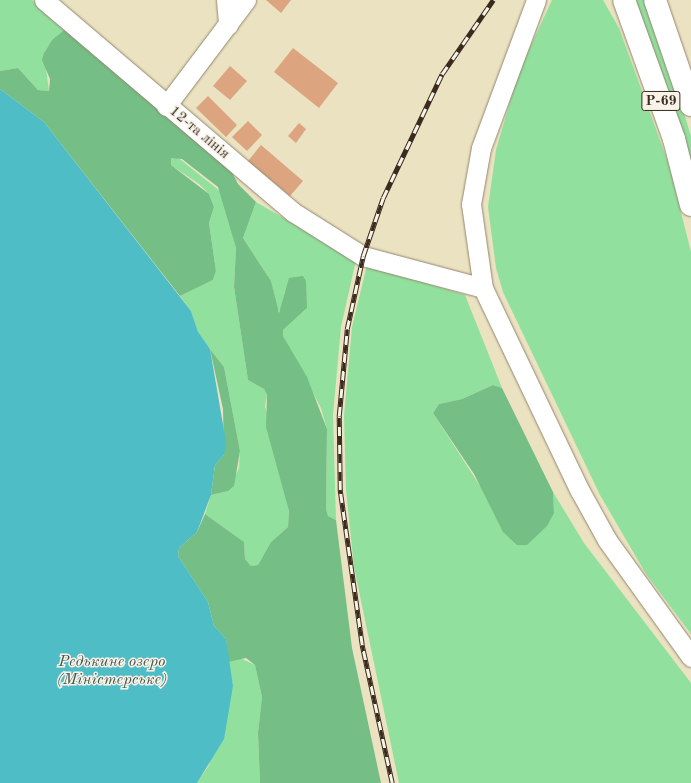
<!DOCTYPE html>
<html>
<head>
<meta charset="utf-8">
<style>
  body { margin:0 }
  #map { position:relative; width:691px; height:783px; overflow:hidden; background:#ebe2c1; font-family:"Old Standard TT",serif }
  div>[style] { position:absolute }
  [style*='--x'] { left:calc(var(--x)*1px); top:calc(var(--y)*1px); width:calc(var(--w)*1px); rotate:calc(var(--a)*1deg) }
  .green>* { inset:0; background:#92e09e }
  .forest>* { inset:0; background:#75be85 }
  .water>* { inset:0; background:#4ebdc6 }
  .building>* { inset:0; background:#dda480 }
  .roads { filter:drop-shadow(0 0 1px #938670) drop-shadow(0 0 1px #938670) }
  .street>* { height:19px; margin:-9.5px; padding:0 9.5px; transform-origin:9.5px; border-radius:9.5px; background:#fff }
  .primary>* { height:22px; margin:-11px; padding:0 11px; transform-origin:11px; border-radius:11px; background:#fff }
  .rail>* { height:4.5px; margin-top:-2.25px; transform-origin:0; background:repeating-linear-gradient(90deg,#f7f3e8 0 9px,#3b2a1e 0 18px); box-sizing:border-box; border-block:1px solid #3b2a1e }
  span { translate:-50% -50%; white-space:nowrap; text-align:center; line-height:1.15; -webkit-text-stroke:3px #f7f3e8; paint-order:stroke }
  .shield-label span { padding:1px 3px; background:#f7f3e8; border:1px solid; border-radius:3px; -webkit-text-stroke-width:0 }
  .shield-label { font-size:14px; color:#3b2a1e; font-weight:700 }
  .street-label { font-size:15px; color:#3b2a1e }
  .water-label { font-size:16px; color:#415650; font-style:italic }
</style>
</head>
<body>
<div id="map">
  <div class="green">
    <i style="clip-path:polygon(0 0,32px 0,74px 30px,52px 40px,44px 53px,49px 91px,38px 90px,18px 68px,0 71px)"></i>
    <i style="clip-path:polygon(552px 0,603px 0,619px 28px,669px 165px,691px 252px,691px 634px,646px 574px,600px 495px,503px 292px,496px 268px,488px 207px,496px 150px,519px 71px)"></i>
    <i style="clip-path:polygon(635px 0,646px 0,673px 77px,691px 136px,691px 170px)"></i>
    <i style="clip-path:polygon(176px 156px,221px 192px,236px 248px,234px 287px,248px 380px,264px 389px,267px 395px,265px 406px,289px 511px,288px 527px,271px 542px,258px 565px,251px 566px,245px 559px,244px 542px,205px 514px,211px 495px,228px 491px,239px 468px,240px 451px,224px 367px,198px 333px,191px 311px,180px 296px,213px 280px,216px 271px,209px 223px,214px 207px,209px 194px,199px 184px,171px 165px,171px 158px)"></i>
    <i style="clip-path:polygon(256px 202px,356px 260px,341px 327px,333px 415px,336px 520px,328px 516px,326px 509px,327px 429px,321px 408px,283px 336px,283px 330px,307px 308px,285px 291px,281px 310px,277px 311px,271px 281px,243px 238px)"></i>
    <i style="clip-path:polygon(367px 265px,465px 295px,502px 388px,493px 385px,462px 399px,439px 404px,433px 413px,480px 486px,554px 513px,553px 492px,584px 543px,691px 683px,691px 783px,399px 783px,354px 567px,346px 490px,344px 416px,352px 327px)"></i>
    <i style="clip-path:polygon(238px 657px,255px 665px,262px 697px,258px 733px,260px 783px,197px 783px,209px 765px,233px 686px,228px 662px)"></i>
  </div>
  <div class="forest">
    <i style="clip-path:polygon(67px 28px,226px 161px,238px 184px,256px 202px,243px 238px,271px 281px,279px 313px,289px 278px,303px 276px,306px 281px,307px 308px,283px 330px,283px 336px,307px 377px,327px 429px,326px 509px,328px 516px,336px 520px,352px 648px,381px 783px,260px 783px,258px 733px,262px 697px,255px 665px,246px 658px,228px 662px,226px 639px,214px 626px,208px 602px,178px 556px,179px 548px,197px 532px,205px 514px,244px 542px,245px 559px,251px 566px,258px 565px,271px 542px,288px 527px,289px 511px,266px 427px,267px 395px,264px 389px,248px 380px,234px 287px,236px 248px,218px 187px,182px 159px,171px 158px,171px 165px,209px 194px,214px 207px,209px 223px,216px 271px,213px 280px,180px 296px,44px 122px,0 89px,0 71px,18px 68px,38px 90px,49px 91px,50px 79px,42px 60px,44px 53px,52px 40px)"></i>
    <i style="clip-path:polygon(210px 349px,224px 367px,240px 451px,234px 486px,228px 491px,211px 495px,215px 465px,224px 455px,223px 409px)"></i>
    <i style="clip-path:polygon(493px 385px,502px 388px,553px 492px,554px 513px,547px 526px,527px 545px,517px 545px,503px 532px,474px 474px,433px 413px,439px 404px,462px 399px)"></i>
  </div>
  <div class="water">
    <i style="clip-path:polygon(0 89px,44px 122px,191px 311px,198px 332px,210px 349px,226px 442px,224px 455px,215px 465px,211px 495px,197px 532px,179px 548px,178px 556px,208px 602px,214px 626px,226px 639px,233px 686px,224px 739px,197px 783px,0 783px)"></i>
  </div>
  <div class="building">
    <i style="clip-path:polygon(266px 0,291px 0,281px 13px)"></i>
    <i style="clip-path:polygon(293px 48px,338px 83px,319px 108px,274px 72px)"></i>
    <i style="clip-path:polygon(230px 66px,247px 81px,230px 100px,213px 86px)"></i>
    <i style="clip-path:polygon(208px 96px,237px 125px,226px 137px,196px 108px)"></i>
    <i style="clip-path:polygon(248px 121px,262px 135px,247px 151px,232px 137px)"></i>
    <i style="clip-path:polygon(299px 123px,306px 129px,296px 143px,288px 136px)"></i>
    <i style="clip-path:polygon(261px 145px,303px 181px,290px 196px,248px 161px)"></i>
  </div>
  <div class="roads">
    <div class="street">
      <i style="--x:44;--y:0;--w:327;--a:40.4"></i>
      <i style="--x:293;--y:212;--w:83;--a:32.2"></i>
      <i style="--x:363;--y:256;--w:124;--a:14.9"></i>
      <i style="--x:226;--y:0;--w:25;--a:85"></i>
      <i style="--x:536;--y:0;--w:158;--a:110.4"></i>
      <i style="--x:481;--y:148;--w:57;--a:100.1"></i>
      <i style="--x:471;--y:204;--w:85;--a:81.9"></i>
      <i style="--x:483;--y:288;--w:225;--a:64.5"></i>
      <i style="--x:580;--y:491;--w:56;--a:61.1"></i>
      <i style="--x:607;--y:540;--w:144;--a:54.3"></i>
      <i style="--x:166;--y:106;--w:133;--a:-53"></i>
    </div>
    <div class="primary">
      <i style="--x:624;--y:0;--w:148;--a:70.2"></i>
      <i style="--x:674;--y:139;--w:68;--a:75.6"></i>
      <i style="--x:655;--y:0;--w:111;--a:71.1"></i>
    </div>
  </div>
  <div class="rail">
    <i style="--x:392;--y:783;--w:141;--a:-102.3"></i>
    <i style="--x:362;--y:645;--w:157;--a:-98.1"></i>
    <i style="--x:340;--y:490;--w:74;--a:-90.8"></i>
    <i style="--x:339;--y:416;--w:87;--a:-84.7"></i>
    <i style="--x:347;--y:329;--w:75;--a:-77.6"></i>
    <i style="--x:363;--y:256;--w:61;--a:-71"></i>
    <i style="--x:383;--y:198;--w:137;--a:-64.6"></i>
    <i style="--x:442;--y:74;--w:90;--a:-55.4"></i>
  </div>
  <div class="shield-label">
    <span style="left:661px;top:101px">Р-69</span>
  </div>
  <div class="street-label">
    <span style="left:199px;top:133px;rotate:40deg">12-та лінія</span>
  </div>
  <div class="water-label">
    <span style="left:112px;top:671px">Редькине озеро<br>(Міністерське)</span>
  </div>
</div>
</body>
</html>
